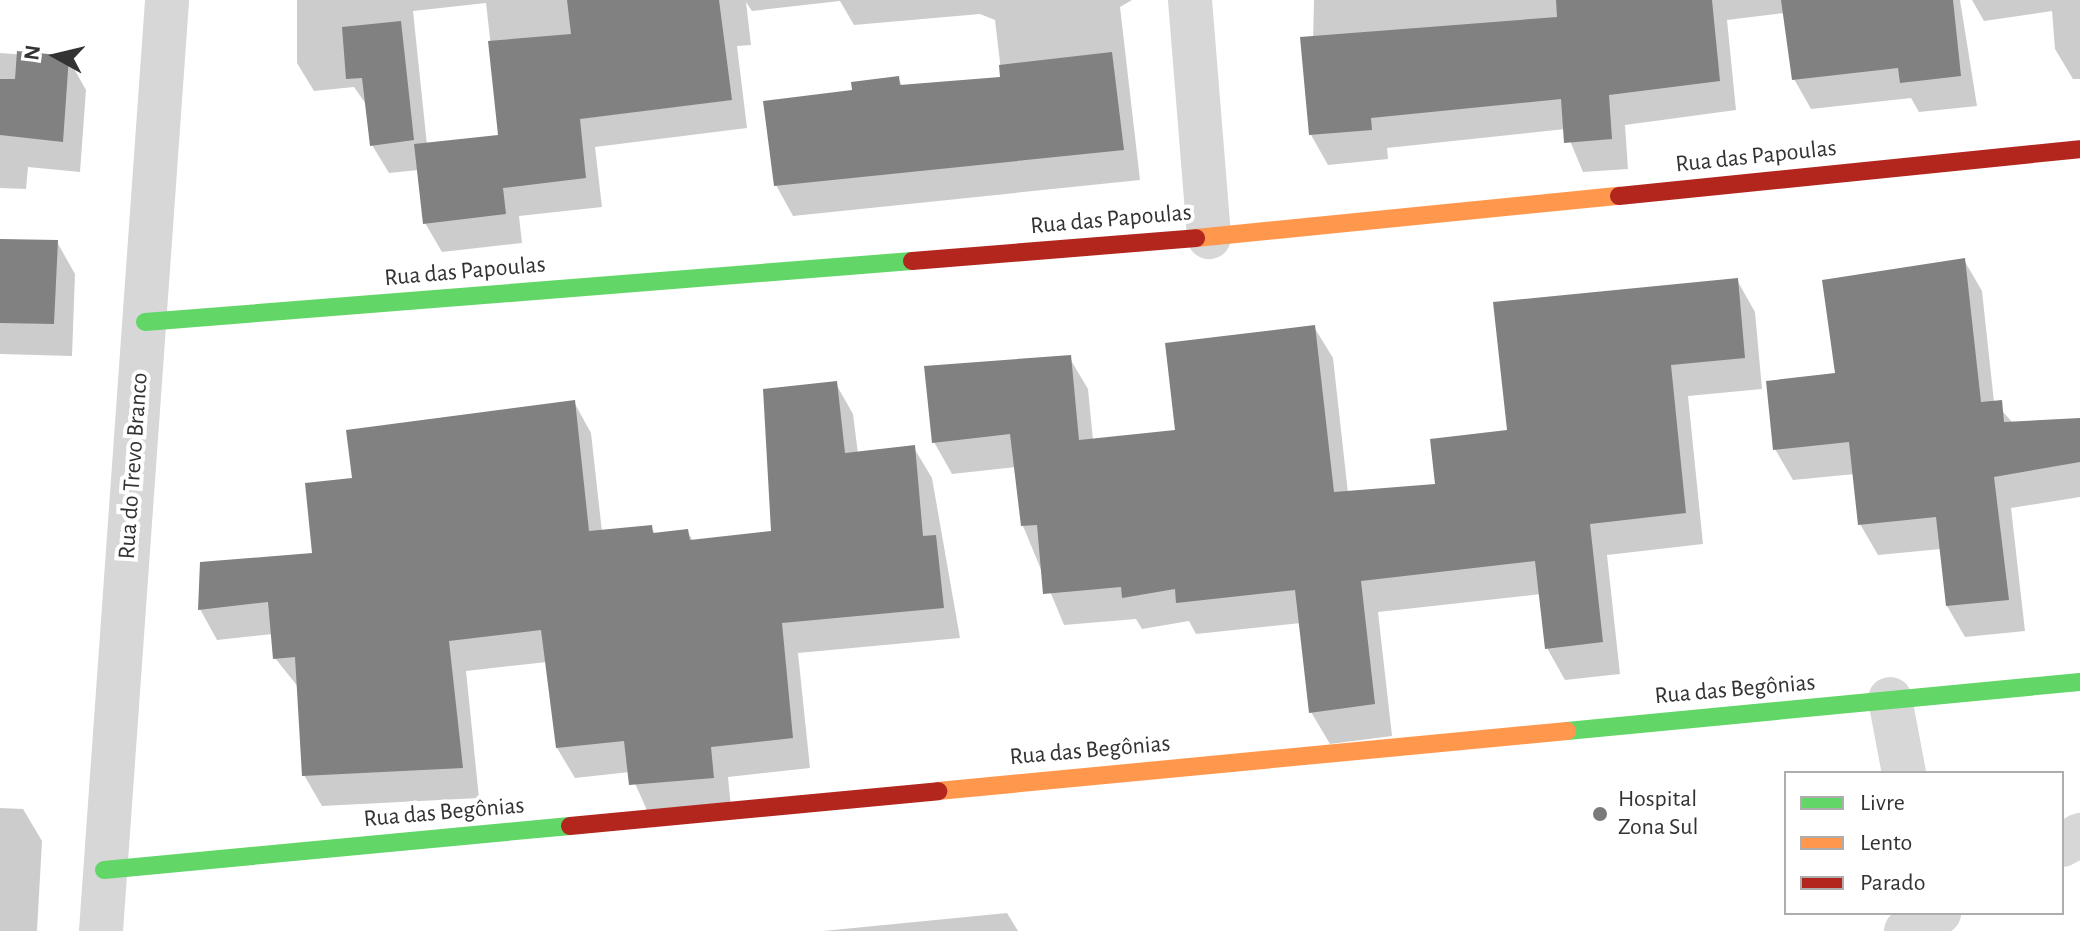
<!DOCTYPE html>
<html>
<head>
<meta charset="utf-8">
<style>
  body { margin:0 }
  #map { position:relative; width:2080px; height:931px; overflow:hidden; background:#fff; font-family:"Alegreya Sans",sans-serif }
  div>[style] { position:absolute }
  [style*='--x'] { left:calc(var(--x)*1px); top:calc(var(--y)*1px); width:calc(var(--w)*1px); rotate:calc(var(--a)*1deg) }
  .shadow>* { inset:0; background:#0003 }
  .building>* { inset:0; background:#818181 }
  .street>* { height:44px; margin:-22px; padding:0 22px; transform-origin:22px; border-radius:22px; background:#d7d7d7 }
  .fast>* { height:18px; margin:-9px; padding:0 9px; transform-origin:9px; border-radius:9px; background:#63d668 }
  .slow>* { height:18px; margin:-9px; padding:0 9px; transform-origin:9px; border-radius:9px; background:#ff974d }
  .jam>* { height:18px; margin:-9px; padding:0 9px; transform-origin:9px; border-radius:9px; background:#b3261e }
  .dots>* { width:22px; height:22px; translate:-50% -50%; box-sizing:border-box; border:4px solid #fff; border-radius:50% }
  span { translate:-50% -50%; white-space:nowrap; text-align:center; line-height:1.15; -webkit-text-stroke:8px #fff; paint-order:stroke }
  .street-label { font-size:24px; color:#333 }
  .poi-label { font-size:24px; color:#333 }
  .left { translate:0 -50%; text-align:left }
  .legend { position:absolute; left:1784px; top:771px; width:280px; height:144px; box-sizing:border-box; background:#fff; border:2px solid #adadad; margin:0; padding:10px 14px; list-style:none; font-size:24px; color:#333 }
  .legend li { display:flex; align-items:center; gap:16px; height:40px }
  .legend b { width:40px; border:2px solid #adadad }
  .north { position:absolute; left:16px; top:16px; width:80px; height:80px; -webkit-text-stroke:6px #fff; paint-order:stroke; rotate:278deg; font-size:22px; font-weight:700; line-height:32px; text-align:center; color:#333 }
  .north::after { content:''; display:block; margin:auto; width:28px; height:36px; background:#333; clip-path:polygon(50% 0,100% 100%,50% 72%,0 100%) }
</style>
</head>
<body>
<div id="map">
  <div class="shadow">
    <i style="clip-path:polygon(evenodd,297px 0,1132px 0,1120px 7px,1140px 180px,793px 216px,776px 185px,854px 92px,898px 78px,903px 87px,1002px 79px,995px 20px,980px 14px,854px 25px,840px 1px,752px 11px,746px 2px,751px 45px,737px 46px,747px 128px,595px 147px,602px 207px,519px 216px,522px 243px,442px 252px,425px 223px,419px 170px,389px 173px,372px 145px,368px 107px,354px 87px,314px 91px,297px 63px,297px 0,486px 3px,501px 137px,427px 145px,413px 11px,486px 3px)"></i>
    <i style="clip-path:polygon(1314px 0,1960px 0,1977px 106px,1919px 112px,1911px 98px,1811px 109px,1794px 79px,1785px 13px,1727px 20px,1736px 110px,1625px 125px,1628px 169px,1583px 172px,1565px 129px,1387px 148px,1388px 159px,1328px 165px,1311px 135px)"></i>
    <i style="clip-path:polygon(1972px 0,2080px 0,2080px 79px,2073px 79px,2055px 49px,2052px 11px,1984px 21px)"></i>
    <i style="clip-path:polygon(0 53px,68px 58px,86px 90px,80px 172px,28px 167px,26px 189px,0 188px)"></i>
    <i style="clip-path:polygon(0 241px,57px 242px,75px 274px,72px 356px,0 354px)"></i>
    <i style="clip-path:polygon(1964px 260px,1982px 291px,1994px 402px,2013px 423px,2080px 420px,2080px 497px,2011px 508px,2025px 631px,1965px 637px,1947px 606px,1941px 549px,1878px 555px,1860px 524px,1855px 474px,1793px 480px,1775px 449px,1838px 375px)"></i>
    <i style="clip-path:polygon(1737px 280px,1755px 312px,1762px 389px,1688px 396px,1703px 544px,1607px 555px,1620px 674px,1565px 680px,1547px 648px,1541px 594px,1378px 612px,1392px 736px,1330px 744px,1311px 712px,1301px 623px,1196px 634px,1189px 621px,1142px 629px,1136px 619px,1064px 625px,1023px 526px,1016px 467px,952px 474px,934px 442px,1069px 357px,1088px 389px,1093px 440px,1177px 432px,1314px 327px,1333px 358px,1348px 493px,1437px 486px)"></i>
    <i style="clip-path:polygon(836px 384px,853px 414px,858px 454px,914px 448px,932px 478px,960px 638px,798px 653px,810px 768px,728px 777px,731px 808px,649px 815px,630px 772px,575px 778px,557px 748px,547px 662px,466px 671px,479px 798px,322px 806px,304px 775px,299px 688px,275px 658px,273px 634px,217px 640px,200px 609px,314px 554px,354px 480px,574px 402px,591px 433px,602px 532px,651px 527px,655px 534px,687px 531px,693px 541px,773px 532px)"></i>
    <i style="clip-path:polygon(0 808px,23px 809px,42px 841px,37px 931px,0 931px)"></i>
    <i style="clip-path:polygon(1007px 913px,1018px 931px,823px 931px)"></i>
  </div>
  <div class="building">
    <i style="clip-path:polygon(567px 0,719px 0,732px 100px,580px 119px,586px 178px,503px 188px,506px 214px,423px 224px,414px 144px,498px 135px,488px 41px,571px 34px)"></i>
    <i style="clip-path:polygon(1556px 0,1712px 0,1720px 81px,1609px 95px,1612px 139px,1564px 143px,1561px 99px,1371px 118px,1372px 130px,1309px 135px,1300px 37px,1557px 17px)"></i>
    <i style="clip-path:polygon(1781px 0,1953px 0,1961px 76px,1900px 83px,1898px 68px,1792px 80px)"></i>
    <i style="clip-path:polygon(401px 21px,414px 140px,370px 146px,362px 78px,346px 79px,342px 27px)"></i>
    <i style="clip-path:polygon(17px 51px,69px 56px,63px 142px,0 135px,0 79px,15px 79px)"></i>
    <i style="clip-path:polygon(1112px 52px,1124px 150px,774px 186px,763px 101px,852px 90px,851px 82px,899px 76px,900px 85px,1000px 77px,999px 65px)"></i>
    <i style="clip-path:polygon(0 239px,58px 240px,54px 324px,0 323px)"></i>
    <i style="clip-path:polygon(1965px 258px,1981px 402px,2002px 400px,2004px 422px,2080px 418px,2080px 462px,1994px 477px,2009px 600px,1946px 606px,1936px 517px,1858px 525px,1849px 442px,1773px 450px,1766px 381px,1835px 373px,1822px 280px)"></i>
    <i style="clip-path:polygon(1738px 278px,1745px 358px,1671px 365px,1686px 513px,1590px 524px,1603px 642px,1545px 649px,1535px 561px,1361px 581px,1375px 704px,1309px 713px,1295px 590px,1176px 603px,1175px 589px,1122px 598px,1121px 587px,1043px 594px,1037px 525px,1021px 526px,1010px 434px,932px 443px,924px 366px,1071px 355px,1079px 440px,1175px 430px,1165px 343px,1315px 325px,1334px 492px,1435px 484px,1430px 439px,1507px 430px,1493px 302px)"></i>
    <i style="clip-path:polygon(837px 381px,845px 453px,915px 445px,923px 536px,936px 535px,944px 608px,782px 623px,793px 738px,711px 747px,714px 778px,629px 785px,624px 741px,556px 748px,541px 630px,449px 641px,463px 768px,302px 776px,295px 657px,273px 659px,268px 602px,198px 610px,200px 562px,312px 553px,305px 483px,352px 478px,346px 430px,575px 400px,589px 531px,652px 525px,653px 533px,688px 529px,690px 540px,771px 531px,763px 389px)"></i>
  </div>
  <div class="street">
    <i style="--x:1190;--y:0;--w:238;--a:85.4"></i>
    <i style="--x:1890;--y:699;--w:75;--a:79.3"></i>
    <i style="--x:2062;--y:845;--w:21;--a:-29"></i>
    <i style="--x:101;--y:931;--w:933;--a:-85.94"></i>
    <i style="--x:1906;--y:931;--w:38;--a:-29"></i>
  </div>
  <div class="fast">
    <i style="--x:145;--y:322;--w:769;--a:-4.55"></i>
    <i style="--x:1567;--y:731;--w:515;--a:-5.46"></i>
    <i style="--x:104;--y:870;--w:468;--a:-5.4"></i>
  </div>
  <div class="slow">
    <i style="--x:1196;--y:238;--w:425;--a:-5.7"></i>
    <i style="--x:938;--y:791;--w:632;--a:-5.45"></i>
  </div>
  <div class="jam">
    <i style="--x:1619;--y:196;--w:463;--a:-5.8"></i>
    <i style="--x:912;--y:261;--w:285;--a:-4.6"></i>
    <i style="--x:570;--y:826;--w:370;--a:-5.4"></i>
  </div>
  <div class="dots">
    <i style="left:1600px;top:814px;background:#7a7a7a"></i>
  </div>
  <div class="street-label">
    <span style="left:1756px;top:157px;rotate:-6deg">Rua das Papoulas</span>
    <span style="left:1111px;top:220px;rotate:-5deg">Rua das Papoulas</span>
    <span style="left:465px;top:272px;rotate:-5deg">Rua das Papoulas</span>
    <span style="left:134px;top:466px;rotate:-86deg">Rua do Trevo Branco</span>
    <span style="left:1735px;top:690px;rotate:-5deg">Rua das Begônias</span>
    <span style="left:1090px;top:751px;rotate:-5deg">Rua das Begônias</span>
    <span style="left:444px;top:813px;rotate:-5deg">Rua das Begônias</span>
  </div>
  <div class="poi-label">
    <span class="left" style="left:1618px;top:814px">Hospital<br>Zona Sul</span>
  </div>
  <ul class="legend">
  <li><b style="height:10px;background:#63d668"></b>Livre</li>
  <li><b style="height:10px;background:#ff974d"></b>Lento</li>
  <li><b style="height:10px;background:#b3261e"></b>Parado</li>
  </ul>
  <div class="north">N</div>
</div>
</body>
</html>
